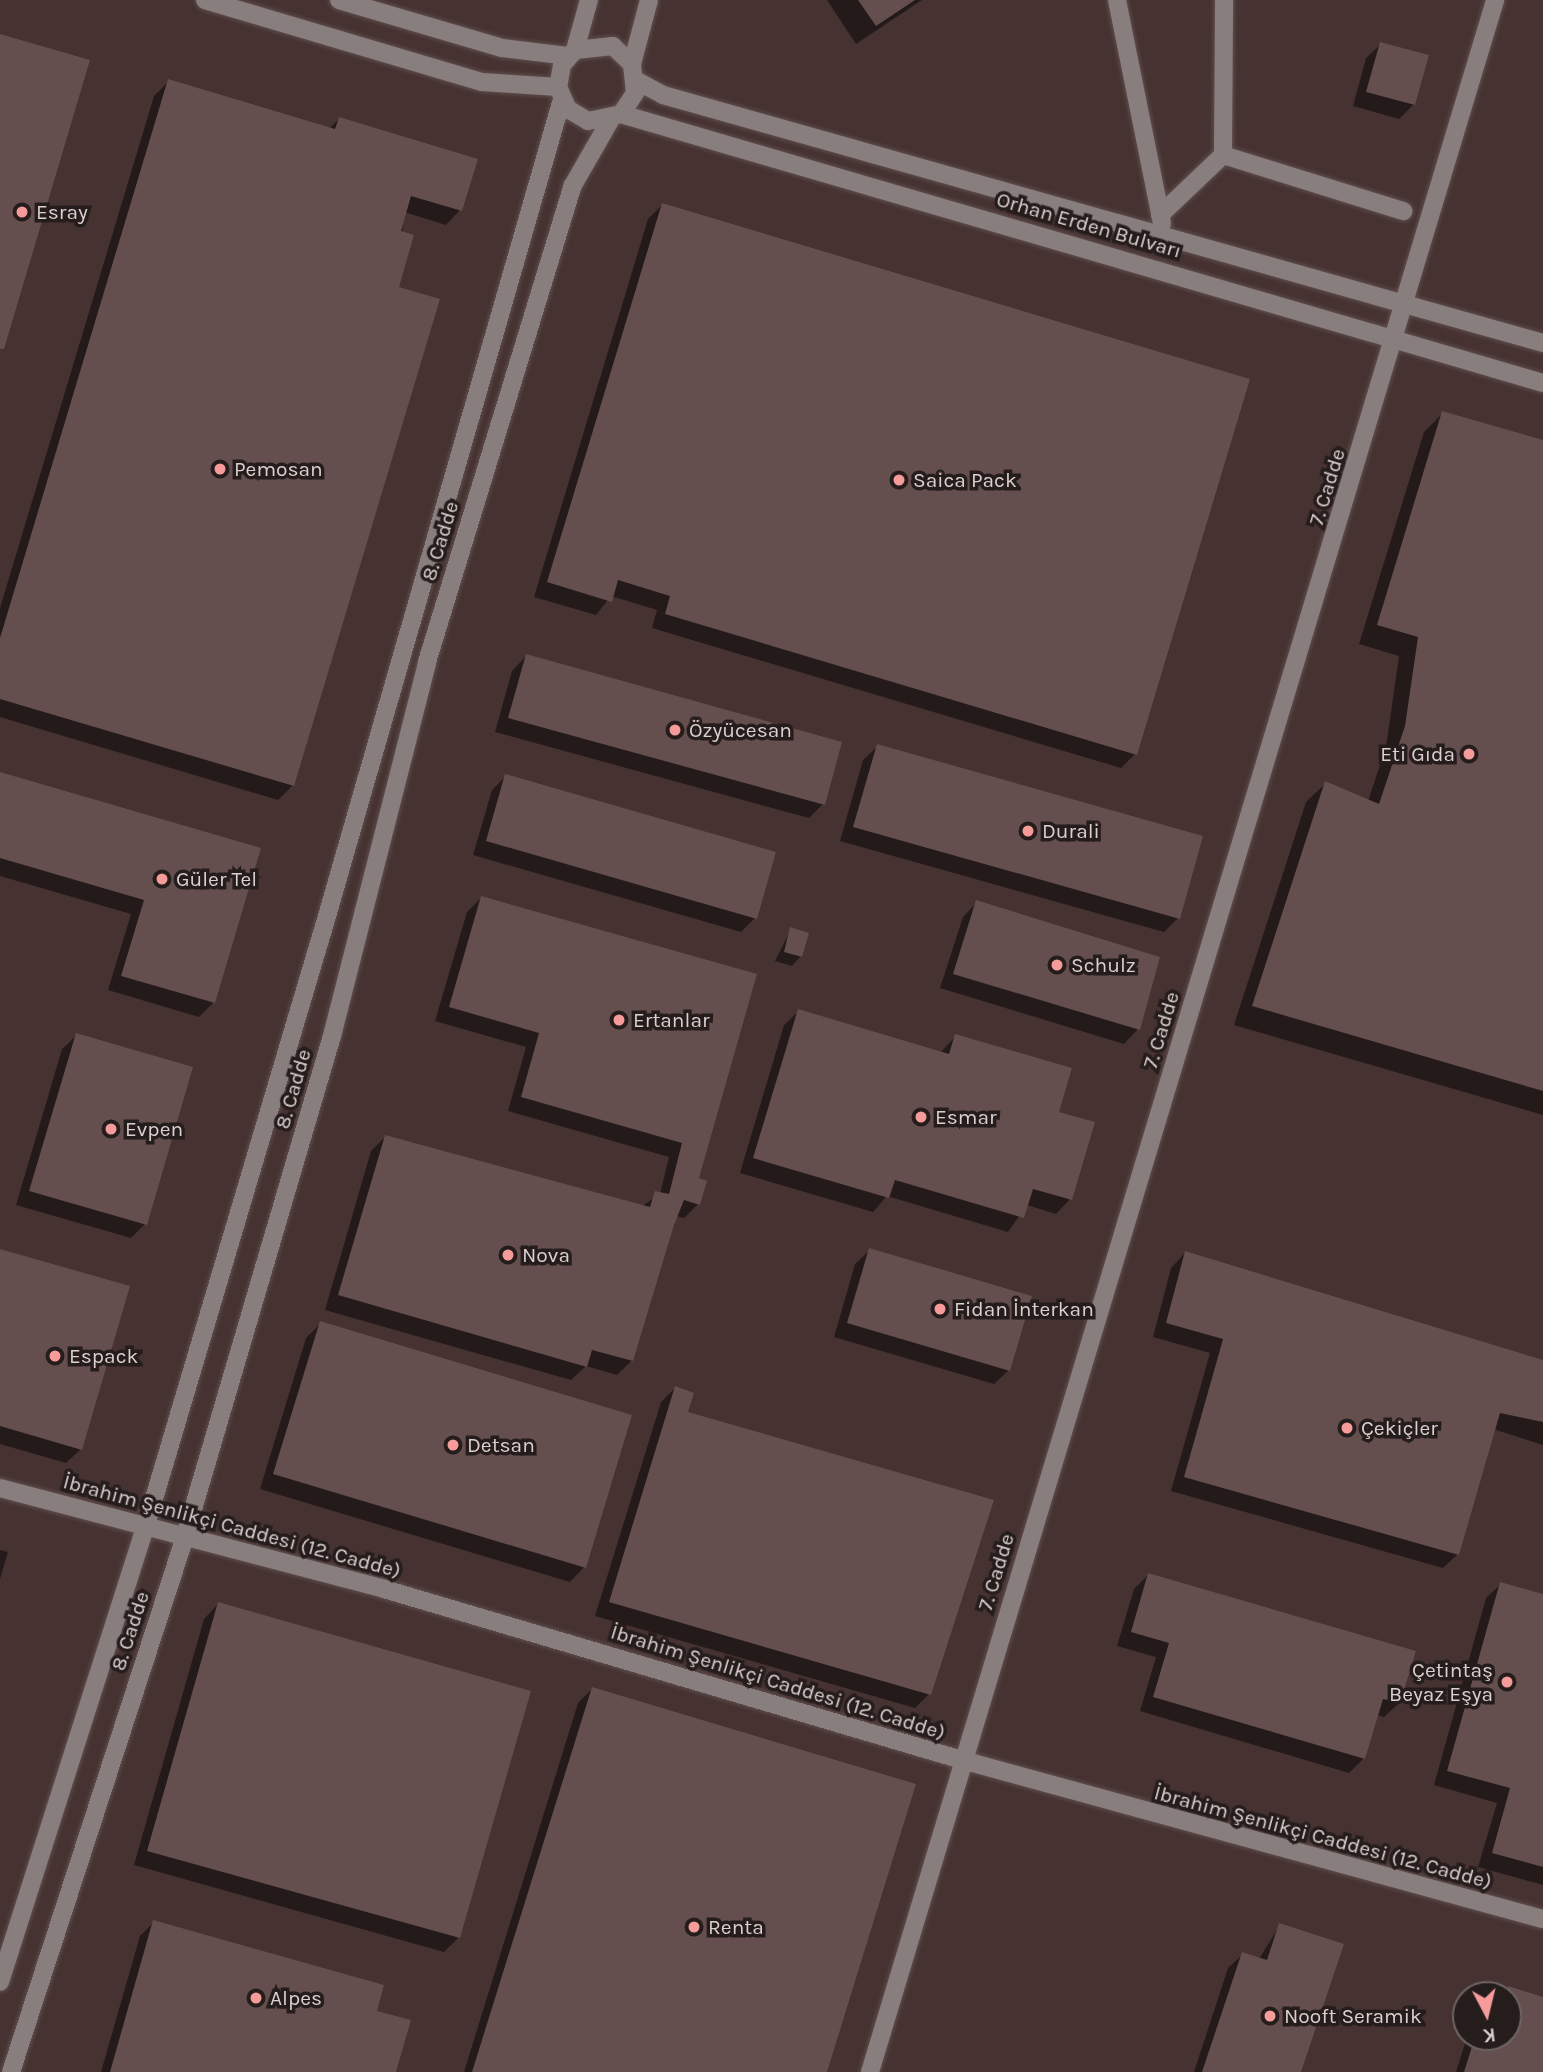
<!DOCTYPE html>
<html>
<head>
<meta charset="utf-8">
<style>
  body { margin:0 }
  #map { position:relative; width:1543px; height:2072px; overflow:hidden; background:#453231; font-family:Karla,sans-serif }
  div>[style] { position:absolute }
  [style*='--x'] { left:calc(var(--x)*1px); top:calc(var(--y)*1px); width:calc(var(--w)*1px); rotate:calc(var(--a)*1deg) }
  .shadow>* { inset:0; background:#0007 }
  .building>* { inset:0; background:#644e4e }
  .roads { filter:drop-shadow(0 0 2px #604e4d) drop-shadow(0 0 2px #604e4d) }
  .minor>* { height:18px; margin:-9px; padding:0 9px; transform-origin:9px; border-radius:9px; background:#897e7e }
  .dots>* { width:19px; height:19px; translate:-50% -50%; box-sizing:border-box; border:4px solid #251c1c; border-radius:50% }
  span { translate:-50% -50%; white-space:nowrap; text-align:center; line-height:1.15; -webkit-text-stroke:7px #251c1c; paint-order:stroke }
  .poi-label { font-size:21px; color:#dccfcf }
  .left { translate:0 -50%; text-align:left }
  .right { translate:-100% -50%; text-align:right }
  .street-label { font-size:21px; color:#dccfcf }
  .north { position:absolute; left:1452px; top:1981px; width:70px; height:70px; box-sizing:border-box; background:#251c1c; border:2px solid #6e6464; border-radius:50%; rotate:173deg; font-size:19px; font-weight:700; line-height:28px; text-align:center; color:#dccfcf }
  .north::after { content:''; display:block; margin:auto; width:24px; height:32px; background:#f59b9a; clip-path:polygon(50% 0,100% 100%,50% 72%,0 100%) }
</style>
</head>
<body>
<div id="map">
  <div class="shadow">
    <i style="clip-path:polygon(827px 0,922px 0,856px 44px)"></i>
    <i style="clip-path:polygon(1381px 44px,1414px 104px,1399px 119px,1353px 106px,1366px 58px)"></i>
    <i style="clip-path:polygon(169px 81px,329px 129px,339px 119px,460px 210px,446px 225px,404px 212px,397px 288px,292px 786px,278px 800px,0 717px,0 608px,154px 96px)"></i>
    <i style="clip-path:polygon(662px 205px,1135px 754px,1121px 768px,652px 628px,657px 610px,611px 596px,596px 615px,534px 597px,648px 219px)"></i>
    <i style="clip-path:polygon(1443px 413px,1543px 442px,1543px 1115px,1234px 1025px,1306px 802px,1326px 783px,1368px 801px,1386px 747px,1399px 656px,1359px 644px,1424px 432px)"></i>
    <i style="clip-path:polygon(526px 656px,823px 804px,809px 818px,495px 732px,512px 671px)"></i>
    <i style="clip-path:polygon(878px 746px,1178px 918px,1164px 932px,840px 841px,863px 760px)"></i>
    <i style="clip-path:polygon(0 773px,259px 849px,213px 1003px,199px 1017px,108px 990px,131px 914px,0 876px)"></i>
    <i style="clip-path:polygon(506px 776px,755px 918px,741px 932px,473px 855px,492px 790px)"></i>
    <i style="clip-path:polygon(481px 898px,755px 975px,696px 1180px,698px 1204px,684px 1218px,676px 1216px,632px 1360px,617px 1375px,586px 1366px,571px 1380px,325px 1310px,371px 1151px,385px 1137px,642px 1206px,660px 1194px,669px 1157px,508px 1111px,526px 1047px,435px 1021px,467px 912px)"></i>
    <i style="clip-path:polygon(977px 902px,1138px 1029px,1124px 1044px,940px 988px,963px 917px)"></i>
    <i style="clip-path:polygon(791px 929px,801px 956px,792px 966px,775px 961px)"></i>
    <i style="clip-path:polygon(799px 1011px,940px 1053px,956px 1036px,1056px 1113px,1070px 1199px,1056px 1214px,1027px 1205px,1008px 1232px,887px 1196px,873px 1212px,740px 1173px,784px 1025px)"></i>
    <i style="clip-path:polygon(77px 1035px,145px 1224px,131px 1238px,16px 1205px,62px 1049px)"></i>
    <i style="clip-path:polygon(870px 1250px,1009px 1370px,994px 1384px,834px 1337px,855px 1264px)"></i>
    <i style="clip-path:polygon(0 1251px,81px 1449px,66px 1463px,0 1444px)"></i>
    <i style="clip-path:polygon(1185px 1253px,1543px 1361px,1543px 1445px,1493px 1429px,1458px 1554px,1443px 1568px,1171px 1491px,1210px 1353px,1153px 1337px,1171px 1268px)"></i>
    <i style="clip-path:polygon(321px 1323px,630px 1417px,584px 1567px,570px 1582px,260px 1489px,306px 1338px)"></i>
    <i style="clip-path:polygon(675px 1388px,685px 1413px,929px 1694px,915px 1708px,595px 1616px,661px 1402px)"></i>
    <i style="clip-path:polygon(0 1550px,8px 1552px,0 1579px)"></i>
    <i style="clip-path:polygon(1149px 1574px,1399px 1703px,1384px 1717px,1377px 1715px,1364px 1758px,1349px 1773px,1140px 1711px,1156px 1657px,1117px 1646px,1134px 1589px)"></i>
    <i style="clip-path:polygon(1501px 1584px,1543px 1595px,1543px 1885px,1478px 1867px,1497px 1803px,1434px 1785px,1486px 1598px)"></i>
    <i style="clip-path:polygon(218px 1604px,529px 1692px,458px 1938px,444px 1952px,134px 1865px,204px 1619px)"></i>
    <i style="clip-path:polygon(592px 1689px,825px 2072px,464px 2072px,578px 1703px)"></i>
    <i style="clip-path:polygon(154px 1922px,374px 2012px,394px 2072px,101px 2072px,140px 1936px)"></i>
    <i style="clip-path:polygon(1280px 1925px,1299px 2072px,1194px 2072px,1228px 1968px,1243px 1954px,1259px 1959px)"></i>
    <i style="clip-path:polygon(1493px 1984px,1543px 1999px,1543px 2072px,1456px 2072px,1467px 2037px,1508px 2037px,1508px 1995px,1482px 1995px)"></i>
  </div>
  <div class="building">
    <i style="clip-path:polygon(858px 0,915px 0,876px 26px)"></i>
    <i style="clip-path:polygon(0 34px,90px 60px,4px 349px,0 349px)"></i>
    <i style="clip-path:polygon(1380px 42px,1429px 55px,1415px 105px,1366px 92px)"></i>
    <i style="clip-path:polygon(168px 79px,335px 129px,339px 117px,478px 159px,462px 211px,411px 196px,401px 231px,414px 235px,399px 287px,440px 299px,294px 786px,0 699px,0 638px)"></i>
    <i style="clip-path:polygon(662px 203px,1250px 379px,1137px 755px,665px 614px,670px 596px,618px 580px,612px 602px,547px 582px)"></i>
    <i style="clip-path:polygon(1442px 411px,1543px 440px,1543px 1091px,1252px 1006px,1325px 781px,1379px 804px,1405px 726px,1418px 637px,1377px 625px)"></i>
    <i style="clip-path:polygon(526px 654px,842px 742px,825px 805px,508px 718px)"></i>
    <i style="clip-path:polygon(877px 744px,1203px 836px,1180px 919px,853px 827px)"></i>
    <i style="clip-path:polygon(0 772px,261px 848px,215px 1003px,121px 976px,144px 900px,0 858px)"></i>
    <i style="clip-path:polygon(505px 774px,776px 852px,757px 919px,486px 841px)"></i>
    <i style="clip-path:polygon(481px 896px,757px 974px,699px 1178px,707px 1181px,700px 1205px,684px 1200px,674px 1225px,633px 1361px,592px 1350px,587px 1367px,338px 1295px,385px 1135px,650px 1207px,655px 1191px,669px 1194px,682px 1143px,521px 1097px,539px 1033px,449px 1007px)"></i>
    <i style="clip-path:polygon(976px 900px,1160px 957px,1140px 1030px,953px 974px)"></i>
    <i style="clip-path:polygon(790px 927px,809px 933px,802px 957px,784px 952px)"></i>
    <i style="clip-path:polygon(798px 1009px,949px 1054px,955px 1034px,1072px 1068px,1059px 1112px,1095px 1122px,1072px 1200px,1033px 1189px,1024px 1218px,895px 1180px,889px 1198px,753px 1158px)"></i>
    <i style="clip-path:polygon(76px 1033px,193px 1067px,147px 1225px,29px 1191px)"></i>
    <i style="clip-path:polygon(869px 1248px,1032px 1296px,1010px 1371px,847px 1323px)"></i>
    <i style="clip-path:polygon(0 1249px,130px 1286px,82px 1450px,0 1426px)"></i>
    <i style="clip-path:polygon(1185px 1251px,1543px 1360px,1543px 1422px,1500px 1413px,1459px 1555px,1184px 1477px,1223px 1339px,1166px 1323px)"></i>
    <i style="clip-path:polygon(320px 1321px,632px 1415px,586px 1568px,273px 1474px)"></i>
    <i style="clip-path:polygon(675px 1386px,694px 1393px,688px 1412px,994px 1500px,931px 1695px,609px 1602px)"></i>
    <i style="clip-path:polygon(1148px 1573px,1416px 1651px,1400px 1703px,1383px 1699px,1365px 1759px,1153px 1697px,1169px 1643px,1131px 1632px)"></i>
    <i style="clip-path:polygon(1500px 1582px,1543px 1594px,1543px 1867px,1492px 1853px,1510px 1788px,1447px 1771px)"></i>
    <i style="clip-path:polygon(218px 1602px,531px 1691px,460px 1938px,147px 1851px)"></i>
    <i style="clip-path:polygon(592px 1687px,916px 1784px,827px 2072px,472px 2072px)"></i>
    <i style="clip-path:polygon(153px 1920px,384px 1985px,377px 2011px,411px 2020px,396px 2072px,110px 2072px)"></i>
    <i style="clip-path:polygon(1279px 1923px,1344px 1944px,1301px 2072px,1202px 2072px,1242px 1952px,1267px 1960px)"></i>
    <i style="clip-path:polygon(1508px 1986px,1543px 1997px,1543px 2072px,1464px 2072px,1475px 2037px,1508px 2037px)"></i>
  </div>
  <div class="roads">
    <div class="minor">
      <i style="--x:205;--y:0;--w:289;--a:16.5"></i>
      <i style="--x:482;--y:82;--w:76;--a:3.8"></i>
      <i style="--x:339;--y:0;--w:170;--a:16.4"></i>
      <i style="--x:502;--y:48;--w:66;--a:6.9"></i>
      <i style="--x:1117;--y:0;--w:228;--a:78.6"></i>
      <i style="--x:575;--y:50;--w:52;--a:-74.4"></i>
      <i style="--x:632;--y:64;--w:66;--a:-75.1"></i>
      <i style="--x:637;--y:81;--w:30;--a:28"></i>
      <i style="--x:663;--y:95;--w:914;--a:15.74"></i>
      <i style="--x:621;--y:114;--w:25;--a:-56"></i>
      <i style="--x:635;--y:93;--w:29;--a:-96"></i>
      <i style="--x:632;--y:64;--w:26;--a:-137"></i>
      <i style="--x:613;--y:46;--w:38;--a:174"></i>
      <i style="--x:575;--y:50;--w:20;--a:131"></i>
      <i style="--x:562;--y:65;--w:22;--a:100"></i>
      <i style="--x:558;--y:87;--w:24;--a:66"></i>
      <i style="--x:568;--y:109;--w:23;--a:31"></i>
      <i style="--x:588;--y:121;--w:34;--a:-12"></i>
      <i style="--x:621;--y:114;--w:960;--a:16.26"></i>
      <i style="--x:1223;--y:155;--w:155;--a:-89.6"></i>
      <i style="--x:1160;--y:215;--w:87;--a:-43.6"></i>
      <i style="--x:1223;--y:155;--w:189;--a:17.3"></i>
      <i style="--x:0;--y:1488;--w:397;--a:14.7"></i>
      <i style="--x:384;--y:1589;--w:603;--a:16.48"></i>
      <i style="--x:962;--y:1760;--w:602;--a:15.31"></i>
      <i style="--x:0;--y:1982;--w:476;--a:-72.3"></i>
      <i style="--x:145;--y:1529;--w:632;--a:-73.46"></i>
      <i style="--x:325;--y:923;--w:857;--a:-73.95"></i>
      <i style="--x:11;--y:2072;--w:559;--a:-71.99"></i>
      <i style="--x:184;--y:1540;--w:525;--a:-73.64"></i>
      <i style="--x:332;--y:1036;--w:386;--a:-75.7"></i>
      <i style="--x:427;--y:662;--w:497;--a:-73"></i>
      <i style="--x:572;--y:187;--w:78;--a:-60.2"></i>
      <i style="--x:870;--y:2072;--w:2164;--a:-73.21"></i>
    </div>
  </div>
  <div class="dots">
    <i style="left:22px;top:212px;background:#f59b9a"></i>
    <i style="left:220px;top:469px;background:#f59b9a"></i>
    <i style="left:899px;top:480px;background:#f59b9a"></i>
    <i style="left:675px;top:730px;background:#f59b9a"></i>
    <i style="left:1469px;top:754px;background:#f59b9a"></i>
    <i style="left:1028px;top:831px;background:#f59b9a"></i>
    <i style="left:162px;top:879px;background:#f59b9a"></i>
    <i style="left:1057px;top:965px;background:#f59b9a"></i>
    <i style="left:619px;top:1020px;background:#f59b9a"></i>
    <i style="left:921px;top:1117px;background:#f59b9a"></i>
    <i style="left:111px;top:1129px;background:#f59b9a"></i>
    <i style="left:508px;top:1255px;background:#f59b9a"></i>
    <i style="left:940px;top:1309px;background:#f59b9a"></i>
    <i style="left:55px;top:1356px;background:#f59b9a"></i>
    <i style="left:1347px;top:1428px;background:#f59b9a"></i>
    <i style="left:453px;top:1445px;background:#f59b9a"></i>
    <i style="left:1507px;top:1682px;background:#f59b9a"></i>
    <i style="left:694px;top:1927px;background:#f59b9a"></i>
    <i style="left:256px;top:1998px;background:#f59b9a"></i>
    <i style="left:1270px;top:2016px;background:#f59b9a"></i>
  </div>
  <div class="poi-label">
    <span class="left" style="left:36px;top:212px">Esray</span>
    <span class="left" style="left:234px;top:469px">Pemosan</span>
    <span class="left" style="left:913px;top:480px">Saica Pack</span>
    <span class="left" style="left:689px;top:730px">Özyücesan</span>
    <span class="right" style="left:1455px;top:754px">Eti Gıda</span>
    <span class="left" style="left:1042px;top:831px">Durali</span>
    <span class="left" style="left:176px;top:879px">Güler Tel</span>
    <span class="left" style="left:1071px;top:965px">Schulz</span>
    <span class="left" style="left:633px;top:1020px">Ertanlar</span>
    <span class="left" style="left:935px;top:1117px">Esmar</span>
    <span class="left" style="left:125px;top:1129px">Evpen</span>
    <span class="left" style="left:522px;top:1255px">Nova</span>
    <span class="left" style="left:954px;top:1309px">Fidan İnterkan</span>
    <span class="left" style="left:69px;top:1356px">Espack</span>
    <span class="left" style="left:1361px;top:1428px">Çekiçler</span>
    <span class="left" style="left:467px;top:1445px">Detsan</span>
    <span class="right" style="left:1493px;top:1682px">Çetintaş<br>Beyaz Eşya</span>
    <span class="left" style="left:708px;top:1927px">Renta</span>
    <span class="left" style="left:270px;top:1998px">Alpes</span>
    <span class="left" style="left:1284px;top:2016px">Nooft Seramik</span>
  </div>
  <div class="street-label">
    <span style="left:1089px;top:225px;rotate:16deg">Orhan Erden Bulvarı</span>
    <span style="left:1327px;top:487px;rotate:-73deg">7. Cadde</span>
    <span style="left:440px;top:541px;rotate:-73deg">8. Cadde</span>
    <span style="left:1161px;top:1030px;rotate:-73deg">7. Cadde</span>
    <span style="left:293px;top:1089px;rotate:-74deg">8. Cadde</span>
    <span style="left:232px;top:1526px;rotate:15deg">İbrahim Şenlikçi Caddesi (12. Cadde)</span>
    <span style="left:996px;top:1572px;rotate:-73deg">7. Cadde</span>
    <span style="left:130px;top:1631px;rotate:-72deg">8. Cadde</span>
    <span style="left:778px;top:1682px;rotate:17deg">İbrahim Şenlikçi Caddesi (12. Cadde)</span>
    <span style="left:1323px;top:1837px;rotate:15deg">İbrahim Şenlikçi Caddesi (12. Cadde)</span>
  </div>
  <div class="north">K</div>
</div>
</body>
</html>
